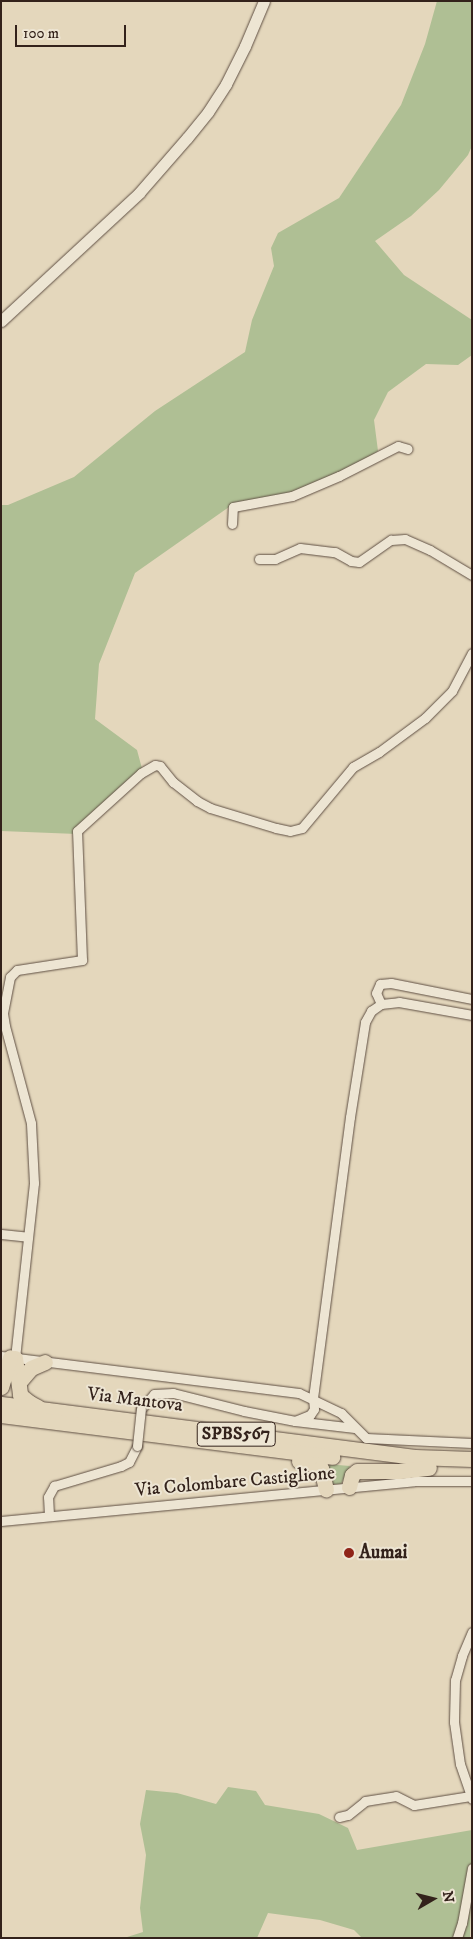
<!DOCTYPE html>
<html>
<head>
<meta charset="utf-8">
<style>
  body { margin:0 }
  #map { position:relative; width:473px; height:1939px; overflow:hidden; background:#e4d7bc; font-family:"IM FELL DW Pica",serif }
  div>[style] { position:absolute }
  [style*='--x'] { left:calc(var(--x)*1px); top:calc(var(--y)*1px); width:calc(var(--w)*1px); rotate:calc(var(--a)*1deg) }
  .green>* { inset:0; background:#afbf94 }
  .roads { filter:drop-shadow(0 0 1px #5f4f43) drop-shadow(0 0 1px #5f4f43) }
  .street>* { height:9px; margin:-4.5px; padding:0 4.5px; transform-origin:4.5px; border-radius:4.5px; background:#ede5d3 }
  .secondary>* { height:11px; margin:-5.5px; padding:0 5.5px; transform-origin:5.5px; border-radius:5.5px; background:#ede5d3 }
  .highway>* { height:15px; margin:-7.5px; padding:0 7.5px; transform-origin:7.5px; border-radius:7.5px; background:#e4d7bc }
  .bridges { filter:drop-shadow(0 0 1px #5f4f43) drop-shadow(0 0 1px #5f4f43) }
  .street-bridge>* { height:9px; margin:-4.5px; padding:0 4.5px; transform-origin:4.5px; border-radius:4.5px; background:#ede5d3 }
  .dots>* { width:14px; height:14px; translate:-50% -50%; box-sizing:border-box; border:2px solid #ede5d3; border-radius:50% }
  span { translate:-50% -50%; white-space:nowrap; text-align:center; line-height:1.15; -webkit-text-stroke:4px #ede5d3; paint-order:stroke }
  .shield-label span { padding:1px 4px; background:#ede5d3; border:1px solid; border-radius:4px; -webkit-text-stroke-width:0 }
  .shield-label { font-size:18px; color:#33221b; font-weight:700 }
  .street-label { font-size:19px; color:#33221b }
  .poi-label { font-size:19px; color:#33221b; font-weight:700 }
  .left { translate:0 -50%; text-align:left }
  .frame { position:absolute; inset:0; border:2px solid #33221b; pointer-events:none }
  .north { position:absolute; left:408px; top:1874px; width:50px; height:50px; -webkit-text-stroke:4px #ede5d3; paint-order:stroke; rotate:82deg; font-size:14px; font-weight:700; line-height:20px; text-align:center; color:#33221b }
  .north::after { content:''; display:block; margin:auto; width:18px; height:22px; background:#33221b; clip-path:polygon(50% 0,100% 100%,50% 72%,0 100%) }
  .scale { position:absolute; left:15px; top:25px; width:111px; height:22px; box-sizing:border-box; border:2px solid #33221b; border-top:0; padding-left:6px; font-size:15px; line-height:18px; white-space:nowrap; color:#33221b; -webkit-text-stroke:4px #ede5d3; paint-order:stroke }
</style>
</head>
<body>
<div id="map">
  <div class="green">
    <i style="clip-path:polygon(437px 1px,472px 1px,472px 146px,468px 155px,439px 190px,411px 216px,375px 241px,404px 275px,472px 320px,472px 355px,458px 365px,426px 364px,388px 392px,374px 420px,378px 451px,357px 466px,296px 494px,229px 507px,135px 573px,99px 664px,95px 719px,137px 750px,144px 776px,77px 834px,1px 831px,1px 505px,8px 505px,74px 477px,155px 411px,245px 352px,252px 320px,274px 266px,271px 248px,278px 233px,339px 198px,401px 105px,425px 44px)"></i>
    <i style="clip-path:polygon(326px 1464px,350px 1466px,341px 1484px,332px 1484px)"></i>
    <i style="clip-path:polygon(228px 1787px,256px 1791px,265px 1805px,319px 1814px,348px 1828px,357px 1850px,472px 1830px,470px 1938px,362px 1938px,354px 1930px,320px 1920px,268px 1913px,257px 1938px,124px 1938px,143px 1932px,140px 1908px,146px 1855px,140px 1824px,146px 1790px,177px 1793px,216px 1804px)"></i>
  </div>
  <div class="roads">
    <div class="street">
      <i style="--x:232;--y:524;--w:17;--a:-87"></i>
      <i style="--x:233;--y:507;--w:60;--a:-10.6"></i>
      <i style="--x:292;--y:496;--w:51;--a:-23.1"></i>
      <i style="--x:339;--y:476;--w:66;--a:-27"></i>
      <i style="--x:398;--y:446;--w:10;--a:17"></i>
      <i style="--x:259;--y:559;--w:16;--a:0"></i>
      <i style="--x:275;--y:559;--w:27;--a:-24"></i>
      <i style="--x:300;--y:548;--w:35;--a:7"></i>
      <i style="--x:335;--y:552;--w:18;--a:29"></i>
      <i style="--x:351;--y:561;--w:8;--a:7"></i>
      <i style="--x:359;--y:562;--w:39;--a:-35"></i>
      <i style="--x:391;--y:540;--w:14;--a:-4"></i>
      <i style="--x:405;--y:539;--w:27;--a:24"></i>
      <i style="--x:430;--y:550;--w:49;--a:30.8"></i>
      <i style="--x:381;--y:1004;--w:12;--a:-114"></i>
      <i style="--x:376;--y:993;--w:10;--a:-66"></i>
      <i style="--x:380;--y:984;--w:11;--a:-5"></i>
      <i style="--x:391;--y:983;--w:83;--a:11.2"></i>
      <i style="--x:1;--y:1234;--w:27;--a:6"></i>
      <i style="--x:1;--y:1356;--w:300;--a:7.1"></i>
      <i style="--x:299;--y:1393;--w:47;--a:25.5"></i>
      <i style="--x:341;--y:1413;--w:35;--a:45"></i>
      <i style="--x:366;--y:1438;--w:106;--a:2.7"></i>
      <i style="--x:15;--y:1358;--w:176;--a:-83.8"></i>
      <i style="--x:34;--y:1183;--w:60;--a:-92.9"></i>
      <i style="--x:31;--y:1123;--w:100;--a:-105"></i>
      <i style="--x:5;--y:1026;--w:13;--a:-99"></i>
      <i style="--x:3;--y:1013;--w:37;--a:-79"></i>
      <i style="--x:10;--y:977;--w:10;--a:-45"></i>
      <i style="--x:17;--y:970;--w:66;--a:-8.7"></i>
      <i style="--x:82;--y:960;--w:129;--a:-92.2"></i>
      <i style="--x:77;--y:831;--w:86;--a:-42.2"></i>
      <i style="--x:141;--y:773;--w:16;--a:-30"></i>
      <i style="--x:155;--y:765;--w:5;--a:11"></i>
      <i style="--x:160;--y:766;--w:21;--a:51"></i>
      <i style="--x:173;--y:782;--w:31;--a:38"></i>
      <i style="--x:197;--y:801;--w:15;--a:28"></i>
      <i style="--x:210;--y:808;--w:69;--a:16.9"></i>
      <i style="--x:276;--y:828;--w:14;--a:12"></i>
      <i style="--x:290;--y:831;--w:12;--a:-14"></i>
      <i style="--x:302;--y:828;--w:80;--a:-50.1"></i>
      <i style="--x:353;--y:767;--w:30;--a:-30"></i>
      <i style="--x:379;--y:752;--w:57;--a:-36.5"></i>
      <i style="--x:425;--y:718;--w:38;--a:-45"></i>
      <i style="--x:452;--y:691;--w:43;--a:-62.2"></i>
      <i style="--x:141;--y:1409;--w:20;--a:-49"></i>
      <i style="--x:154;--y:1394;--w:19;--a:-3"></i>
      <i style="--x:173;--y:1393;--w:73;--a:14.2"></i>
      <i style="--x:244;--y:1411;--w:52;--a:11.1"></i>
      <i style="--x:295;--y:1421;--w:60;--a:6.7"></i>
      <i style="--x:295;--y:1421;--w:16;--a:-22"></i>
      <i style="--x:310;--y:1415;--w:7;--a:-56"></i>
      <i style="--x:314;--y:1409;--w:11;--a:-95"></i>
      <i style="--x:313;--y:1398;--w:283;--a:-82.5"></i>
      <i style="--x:350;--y:1117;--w:96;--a:-81"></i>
      <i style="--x:365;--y:1022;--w:13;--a:-61"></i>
      <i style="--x:371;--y:1011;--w:12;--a:-35"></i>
      <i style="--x:381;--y:1004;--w:18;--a:-6"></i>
      <i style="--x:399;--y:1002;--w:74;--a:10.1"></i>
      <i style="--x:49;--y:1515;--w:18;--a:-93"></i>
      <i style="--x:48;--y:1497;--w:13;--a:-61"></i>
      <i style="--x:54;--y:1486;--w:70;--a:-16.6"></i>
      <i style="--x:121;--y:1466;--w:9;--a:-27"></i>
      <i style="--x:129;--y:1462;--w:18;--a:-63"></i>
      <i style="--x:1;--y:1521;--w:415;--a:-5.5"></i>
      <i style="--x:414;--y:1481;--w:58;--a:0"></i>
      <i style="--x:472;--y:1632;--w:26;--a:113"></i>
      <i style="--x:462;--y:1656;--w:25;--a:106"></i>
      <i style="--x:455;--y:1680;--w:42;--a:91.4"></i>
      <i style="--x:454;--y:1722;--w:42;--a:81.9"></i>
      <i style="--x:460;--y:1764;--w:37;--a:71"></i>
      <i style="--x:339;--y:1817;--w:9;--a:-13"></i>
      <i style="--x:348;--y:1815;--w:22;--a:-39"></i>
      <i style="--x:365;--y:1801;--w:31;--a:-9"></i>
      <i style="--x:396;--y:1796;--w:20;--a:27"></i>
      <i style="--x:414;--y:1805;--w:57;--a:-9.1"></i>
      <i style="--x:457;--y:1938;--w:16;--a:-72"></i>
      <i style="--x:462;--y:1923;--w:56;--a:-79.7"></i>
    </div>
    <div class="secondary">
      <i style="--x:1;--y:321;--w:188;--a:-42.8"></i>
      <i style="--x:139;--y:193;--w:73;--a:-48.9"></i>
      <i style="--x:187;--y:138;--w:33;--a:-51"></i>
      <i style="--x:208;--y:112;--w:33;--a:-57"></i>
      <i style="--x:226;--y:84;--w:42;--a:-63.4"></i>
      <i style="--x:245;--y:46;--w:49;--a:-67.1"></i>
    </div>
    <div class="highway">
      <i style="--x:15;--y:1358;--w:37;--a:82"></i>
      <i style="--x:20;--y:1395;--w:13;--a:39"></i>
      <i style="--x:30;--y:1403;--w:9;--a:27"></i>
      <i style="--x:19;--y:1382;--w:18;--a:-49"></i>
      <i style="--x:31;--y:1368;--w:15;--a:-23"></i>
      <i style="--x:1;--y:1387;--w:31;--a:-73"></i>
      <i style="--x:1;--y:1404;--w:417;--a:7.3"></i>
      <i style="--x:415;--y:1457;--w:57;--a:2"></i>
      <i style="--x:1;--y:1415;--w:334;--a:7.2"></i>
      <i style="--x:299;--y:1461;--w:16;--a:11"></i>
      <i style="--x:315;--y:1464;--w:7;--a:34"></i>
      <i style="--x:321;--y:1468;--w:22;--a:77"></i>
      <i style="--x:349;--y:1487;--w:12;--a:-76"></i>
      <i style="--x:352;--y:1475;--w:6;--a:-39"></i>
      <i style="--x:357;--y:1471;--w:42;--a:0"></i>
      <i style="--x:399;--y:1471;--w:30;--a:-6"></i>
    </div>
  </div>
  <div class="bridges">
    <div class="street-bridge">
      <i style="--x:137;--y:1446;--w:37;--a:-84"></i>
    </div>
  </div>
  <div class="dots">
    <i style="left:349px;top:1553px;background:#8f2418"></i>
  </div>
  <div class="shield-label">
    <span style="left:236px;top:1434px">SPBS567</span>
  </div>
  <div class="street-label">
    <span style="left:135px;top:1400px;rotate:7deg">Via Mantova</span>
    <span style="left:235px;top:1482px;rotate:-5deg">Via Colombare Castiglione</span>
  </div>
  <div class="poi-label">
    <span class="left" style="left:359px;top:1553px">Aumai</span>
  </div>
  <div class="frame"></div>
  <div class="north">N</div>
  <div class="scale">100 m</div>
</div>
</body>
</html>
